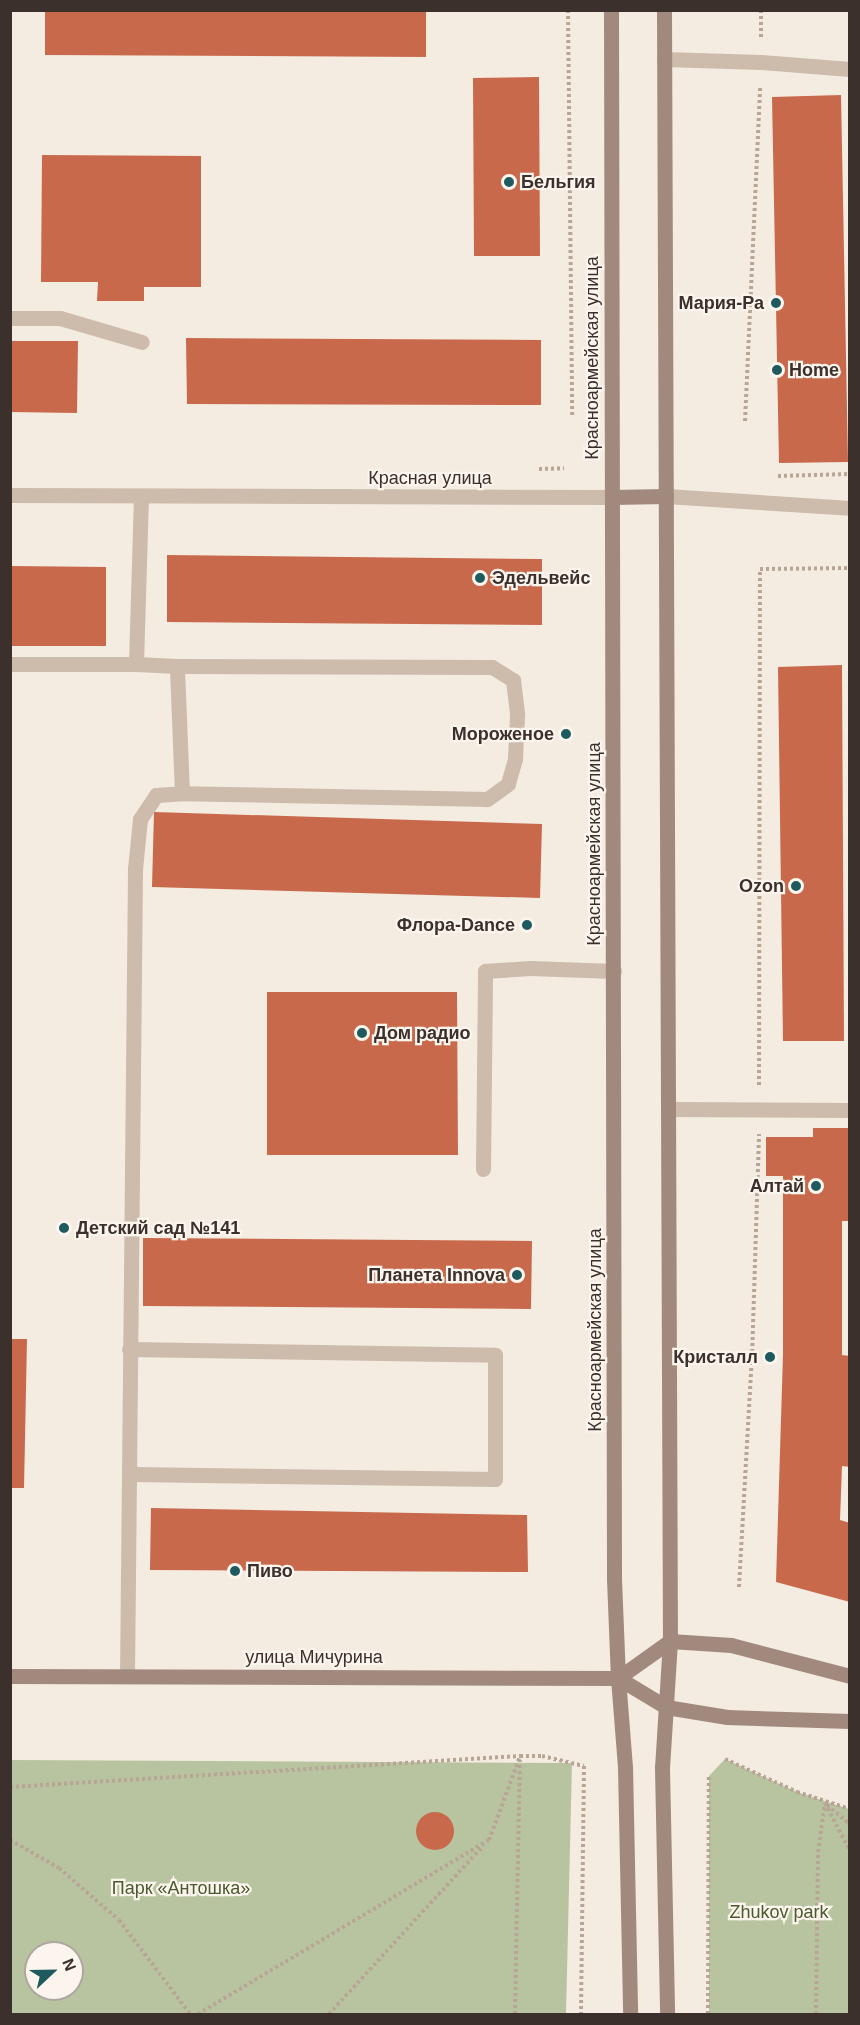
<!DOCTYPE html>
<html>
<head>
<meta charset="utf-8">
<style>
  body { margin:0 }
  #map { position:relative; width:860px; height:2025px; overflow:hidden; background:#f4ebe1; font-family:Arial,sans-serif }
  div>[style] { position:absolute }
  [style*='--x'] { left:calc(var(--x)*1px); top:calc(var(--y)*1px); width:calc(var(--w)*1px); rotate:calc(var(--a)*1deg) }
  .green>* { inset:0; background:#b8c4a0 }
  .building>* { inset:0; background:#c8694b }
  .round { border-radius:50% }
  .path>* { height:4px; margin-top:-2px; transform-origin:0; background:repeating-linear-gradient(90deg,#b9a596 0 3px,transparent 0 6px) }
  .lane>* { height:15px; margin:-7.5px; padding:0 7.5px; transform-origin:7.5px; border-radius:7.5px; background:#cdbbac }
  .street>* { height:15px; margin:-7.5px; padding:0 7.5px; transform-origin:7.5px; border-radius:7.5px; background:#cdbbac }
  .secondary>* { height:15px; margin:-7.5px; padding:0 7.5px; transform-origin:7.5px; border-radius:7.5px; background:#a18a7d }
  .dots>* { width:16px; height:16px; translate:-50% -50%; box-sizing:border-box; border:3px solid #fbf5ee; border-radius:50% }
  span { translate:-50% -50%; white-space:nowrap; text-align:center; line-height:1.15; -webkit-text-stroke:4.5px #fbf5ee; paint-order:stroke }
  .poi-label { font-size:18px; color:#3b302b; font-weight:700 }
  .left { translate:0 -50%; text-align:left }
  .right { translate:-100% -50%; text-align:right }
  .street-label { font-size:18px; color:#3b302b }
  .park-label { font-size:18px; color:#4a5a2e }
  .frame { position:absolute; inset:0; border:12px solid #3b302b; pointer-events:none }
  .north { position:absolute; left:24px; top:1941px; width:60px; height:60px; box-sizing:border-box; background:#fbf5ee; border:2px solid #aea6a0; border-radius:50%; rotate:68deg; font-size:16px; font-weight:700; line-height:24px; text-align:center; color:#3b302b }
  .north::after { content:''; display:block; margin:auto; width:21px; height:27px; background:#1f5a5e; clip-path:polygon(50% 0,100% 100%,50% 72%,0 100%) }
</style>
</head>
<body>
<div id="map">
  <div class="green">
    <i style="clip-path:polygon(725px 1759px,797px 1792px,849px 1809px,849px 2014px,709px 2014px,709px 1776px)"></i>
    <i style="clip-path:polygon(evenodd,11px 1760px,572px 1763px,566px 2014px,11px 2014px,11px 1760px,36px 1953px,72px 1953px,72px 1989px,36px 1989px,36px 1953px)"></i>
  </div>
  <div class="building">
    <i style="clip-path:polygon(45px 10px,426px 10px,426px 57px,45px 55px)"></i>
    <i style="clip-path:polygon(539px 77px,540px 256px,474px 256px,473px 78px)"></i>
    <i style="clip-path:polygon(841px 95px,848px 462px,779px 463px,772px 97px)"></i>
    <i style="clip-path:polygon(42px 155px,201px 156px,201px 287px,144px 287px,144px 301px,97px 301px,98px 282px,41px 282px)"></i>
    <i style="clip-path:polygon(186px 338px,541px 340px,541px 405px,187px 404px)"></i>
    <i style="clip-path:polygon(10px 341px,78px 341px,77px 413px,10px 412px)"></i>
    <i style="clip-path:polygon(167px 555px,542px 559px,542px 625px,167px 622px)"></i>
    <i style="clip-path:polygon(10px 566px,106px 567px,106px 646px,10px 646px)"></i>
    <i style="clip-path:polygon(842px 665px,844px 1041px,783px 1041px,778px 667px)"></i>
    <i style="clip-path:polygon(154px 812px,542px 824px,540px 898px,152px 887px)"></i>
    <i style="clip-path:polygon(267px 992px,457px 992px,458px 1155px,267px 1155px)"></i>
    <i style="clip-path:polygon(813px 1128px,850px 1128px,850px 1221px,842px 1221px,842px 1355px,850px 1356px,850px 1467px,842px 1466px,840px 1520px,850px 1523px,850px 1602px,776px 1582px,783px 1354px,783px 1176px,766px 1176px,766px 1137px,813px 1137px)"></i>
    <i style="clip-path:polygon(143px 1238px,532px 1241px,531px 1309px,143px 1306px)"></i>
    <i style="clip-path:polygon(10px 1339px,27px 1339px,24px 1488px,10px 1488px)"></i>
    <i style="clip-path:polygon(151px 1508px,527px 1515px,528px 1572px,150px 1570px)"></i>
    <i class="round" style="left:416px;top:1812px;width:38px;height:38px"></i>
  </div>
  <div class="path">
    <i style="--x:568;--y:10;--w:408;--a:89.4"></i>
    <i style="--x:761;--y:37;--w:27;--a:-90"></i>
    <i style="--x:745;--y:421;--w:335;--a:-87.4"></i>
    <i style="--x:539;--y:469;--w:25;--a:-2"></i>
    <i style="--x:778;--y:476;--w:72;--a:-1.6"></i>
    <i style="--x:759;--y:1085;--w:516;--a:-89.89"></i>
    <i style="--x:760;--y:569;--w:90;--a:-0.6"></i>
    <i style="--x:739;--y:1587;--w:229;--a:-86.8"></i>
    <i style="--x:752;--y:1358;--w:224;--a:-88.2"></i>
    <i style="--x:725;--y:1759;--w:79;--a:24.6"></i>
    <i style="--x:797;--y:1792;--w:56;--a:17.8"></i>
    <i style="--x:10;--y:1787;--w:511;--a:-3.48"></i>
    <i style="--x:520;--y:1756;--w:22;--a:0"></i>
    <i style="--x:542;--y:1756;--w:43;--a:13.4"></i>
    <i style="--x:584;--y:1766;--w:248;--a:90.7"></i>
    <i style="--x:825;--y:1803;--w:54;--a:62.5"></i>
    <i style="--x:827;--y:1805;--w:30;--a:40"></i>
    <i style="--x:10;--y:1840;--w:56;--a:29.7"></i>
    <i style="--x:59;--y:1868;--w:79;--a:40.9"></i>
    <i style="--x:119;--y:1920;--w:118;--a:52.9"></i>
    <i style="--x:198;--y:2014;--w:339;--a:-30.9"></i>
    <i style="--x:489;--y:1840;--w:90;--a:-69.7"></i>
    <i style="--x:329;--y:2014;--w:229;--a:-47.5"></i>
    <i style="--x:515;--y:2014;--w:254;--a:-88.9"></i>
    <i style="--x:708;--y:2014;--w:238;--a:-89.8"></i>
    <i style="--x:816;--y:2014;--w:162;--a:-89.3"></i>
    <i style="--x:818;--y:1852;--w:49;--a:-81.9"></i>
  </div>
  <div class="lane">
    <i style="--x:664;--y:59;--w:97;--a:1.8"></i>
    <i style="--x:761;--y:62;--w:89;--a:4.5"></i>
    <i style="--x:10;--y:318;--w:50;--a:0"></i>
    <i style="--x:60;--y:318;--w:85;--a:16.3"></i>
    <i style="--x:10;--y:664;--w:126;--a:0"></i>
    <i style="--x:177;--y:666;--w:315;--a:0.2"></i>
    <i style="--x:492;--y:667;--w:25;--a:32"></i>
    <i style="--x:513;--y:680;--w:35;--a:83"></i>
    <i style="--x:517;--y:715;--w:44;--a:92.6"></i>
    <i style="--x:515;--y:759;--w:26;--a:106"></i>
    <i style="--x:508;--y:784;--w:26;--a:144"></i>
    <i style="--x:487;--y:799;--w:305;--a:-178.9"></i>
    <i style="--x:669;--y:1109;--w:181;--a:0.3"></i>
    <i style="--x:483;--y:1169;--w:198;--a:-89.4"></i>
    <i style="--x:485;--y:971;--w:45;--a:-3.8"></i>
    <i style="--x:530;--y:968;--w:84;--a:2"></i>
    <i style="--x:129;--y:1349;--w:366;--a:0.9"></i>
    <i style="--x:495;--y:1355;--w:124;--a:90"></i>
    <i style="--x:495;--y:1479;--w:365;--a:-179.2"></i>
    <i style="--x:127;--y:1676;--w:807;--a:-89.43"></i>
    <i style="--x:135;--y:869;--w:50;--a:-84.3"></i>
    <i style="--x:140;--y:819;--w:29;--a:-56"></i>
    <i style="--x:156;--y:795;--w:26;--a:-4"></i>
    <i style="--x:182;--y:793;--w:127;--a:-92.3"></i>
    <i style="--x:177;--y:666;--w:41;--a:-177.2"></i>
    <i style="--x:136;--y:664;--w:168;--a:-88.3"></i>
  </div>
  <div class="street">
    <i style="--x:10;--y:495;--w:602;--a:0.19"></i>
    <i style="--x:666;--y:496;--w:184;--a:3.7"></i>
  </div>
  <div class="secondary">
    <i style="--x:611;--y:10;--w:1569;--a:89.89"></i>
    <i style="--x:614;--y:1579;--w:99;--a:87.7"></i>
    <i style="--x:618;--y:1678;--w:89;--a:85.5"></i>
    <i style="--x:625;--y:1767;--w:247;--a:88.8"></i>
    <i style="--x:664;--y:10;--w:1631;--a:89.79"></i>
    <i style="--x:670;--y:1641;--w:127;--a:93.6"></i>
    <i style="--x:662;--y:1768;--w:246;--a:88.8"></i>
    <i style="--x:612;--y:497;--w:54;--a:-1.1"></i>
    <i style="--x:10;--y:1676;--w:608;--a:0.19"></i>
    <i style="--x:618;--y:1678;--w:56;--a:31.1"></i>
    <i style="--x:666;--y:1707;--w:62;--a:9.3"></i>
    <i style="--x:727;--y:1717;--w:123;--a:1.9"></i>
    <i style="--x:618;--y:1678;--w:64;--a:-35.4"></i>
    <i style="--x:670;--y:1641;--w:61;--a:3.8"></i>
    <i style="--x:731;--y:1645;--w:123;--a:14.6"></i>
  </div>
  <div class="dots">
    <i style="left:509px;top:182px;background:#1f5a5e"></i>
    <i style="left:776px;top:303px;background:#1f5a5e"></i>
    <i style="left:777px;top:370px;background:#1f5a5e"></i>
    <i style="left:480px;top:578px;background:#1f5a5e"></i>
    <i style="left:566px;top:734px;background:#1f5a5e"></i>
    <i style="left:796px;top:886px;background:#1f5a5e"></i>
    <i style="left:527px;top:925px;background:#1f5a5e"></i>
    <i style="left:362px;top:1033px;background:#1f5a5e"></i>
    <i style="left:816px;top:1186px;background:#1f5a5e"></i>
    <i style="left:64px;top:1228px;background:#1f5a5e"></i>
    <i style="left:517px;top:1275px;background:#1f5a5e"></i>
    <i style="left:770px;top:1357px;background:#1f5a5e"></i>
    <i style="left:235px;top:1571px;background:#1f5a5e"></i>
  </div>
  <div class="poi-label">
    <span class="left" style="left:521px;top:182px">Бельгия</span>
    <span class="right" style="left:764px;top:303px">Мария-Ра</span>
    <span class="left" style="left:789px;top:370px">Home</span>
    <span class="left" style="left:492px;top:578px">Эдельвейс</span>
    <span class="right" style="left:554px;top:734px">Мороженое</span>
    <span class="right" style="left:784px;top:886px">Ozon</span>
    <span class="right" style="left:515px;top:925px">Флора-Dance</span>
    <span class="left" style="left:374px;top:1033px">Дом радио</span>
    <span class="right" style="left:804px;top:1186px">Алтай</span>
    <span class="left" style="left:76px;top:1228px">Детский сад №141</span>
    <span class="right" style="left:505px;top:1275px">Планета Innova</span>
    <span class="right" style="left:758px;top:1357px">Кристалл</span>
    <span class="left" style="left:247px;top:1571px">Пиво</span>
  </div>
  <div class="street-label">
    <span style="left:592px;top:358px;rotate:-90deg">Красноармейская улица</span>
    <span style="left:430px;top:478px">Красная улица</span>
    <span style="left:594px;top:844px;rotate:-90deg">Красноармейская улица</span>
    <span style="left:595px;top:1330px;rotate:-90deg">Красноармейская улица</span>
    <span style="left:314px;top:1657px">улица Мичурина</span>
  </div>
  <div class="park-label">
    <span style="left:181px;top:1888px">Парк «Антошка»</span>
    <span style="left:779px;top:1912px">Zhukov park</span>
  </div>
  <div class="frame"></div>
  <div class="north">N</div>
</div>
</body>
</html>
